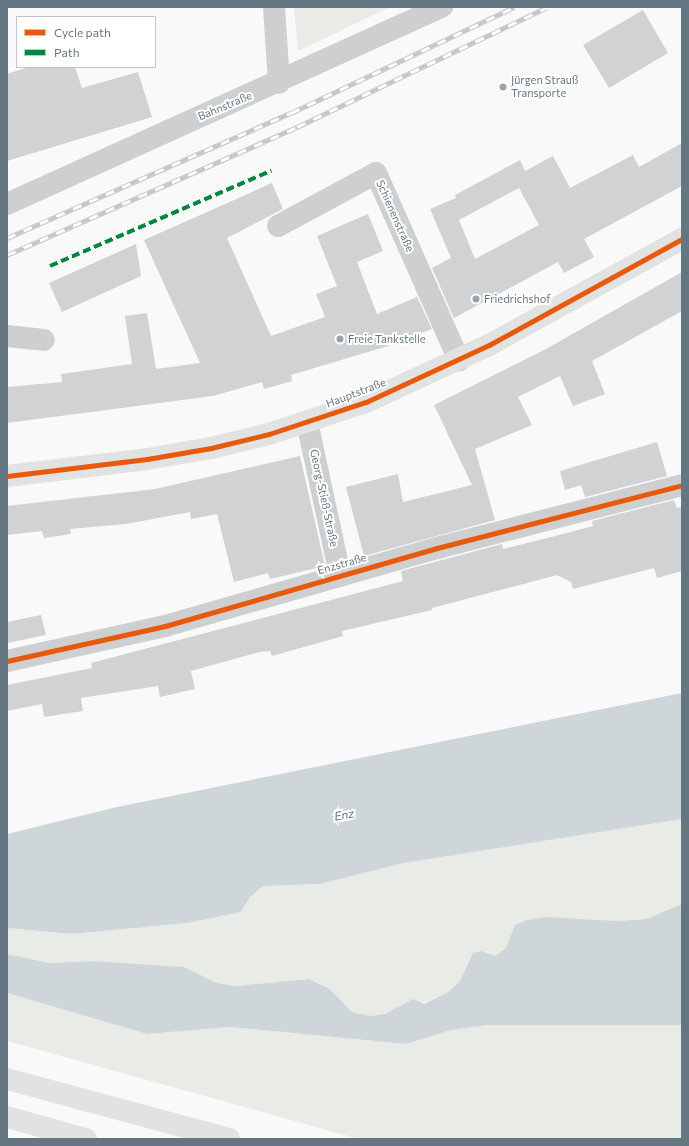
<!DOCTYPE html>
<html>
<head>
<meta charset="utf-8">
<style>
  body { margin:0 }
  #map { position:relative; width:689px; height:1146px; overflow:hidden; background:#f9f9f9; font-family:Commissioner,sans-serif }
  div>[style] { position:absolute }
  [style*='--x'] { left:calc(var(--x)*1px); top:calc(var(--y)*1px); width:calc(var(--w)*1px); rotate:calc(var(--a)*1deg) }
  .green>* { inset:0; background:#e8ebe6 }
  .water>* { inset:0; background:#ced6d9 }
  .building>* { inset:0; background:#d0d2d3 }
  .street>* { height:22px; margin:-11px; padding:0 11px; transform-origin:11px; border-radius:11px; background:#cecfd0 }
  .secondary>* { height:22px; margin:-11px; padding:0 11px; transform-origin:11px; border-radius:11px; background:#e1e2e2 }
  .primary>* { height:22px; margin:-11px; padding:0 11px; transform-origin:11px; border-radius:11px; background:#e1e2e2 }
  .rail>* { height:4.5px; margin-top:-2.25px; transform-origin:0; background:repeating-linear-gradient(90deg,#fff 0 9px,#c3c5c6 0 18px); box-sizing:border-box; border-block:1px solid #c3c5c6 }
  .quiet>* { height:4px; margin-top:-2px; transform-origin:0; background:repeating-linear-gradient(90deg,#00873e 0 8px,transparent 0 12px) }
  .cycleway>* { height:5px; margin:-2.5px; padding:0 2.5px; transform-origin:2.5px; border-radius:2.5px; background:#e8590c }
  .dots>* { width:11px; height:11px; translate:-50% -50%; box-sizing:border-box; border:2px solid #fff; border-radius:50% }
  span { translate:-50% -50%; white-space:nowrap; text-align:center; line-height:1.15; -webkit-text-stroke:4px #fff; paint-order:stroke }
  .poi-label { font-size:11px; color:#657683 }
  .left { translate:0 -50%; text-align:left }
  .street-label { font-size:11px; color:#657683 }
  .water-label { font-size:12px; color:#60757c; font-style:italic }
  .frame { position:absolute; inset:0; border:8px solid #657683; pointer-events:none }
  .legend { position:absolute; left:16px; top:16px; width:140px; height:52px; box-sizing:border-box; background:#fff; border:1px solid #c1c8cd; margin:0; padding:5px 7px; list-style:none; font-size:12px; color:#657683 }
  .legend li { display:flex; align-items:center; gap:8px; height:20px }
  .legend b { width:20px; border:1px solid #c1c8cd }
</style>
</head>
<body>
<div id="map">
  <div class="green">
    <i style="clip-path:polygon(294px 7px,390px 7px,298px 51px)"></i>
    <i style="clip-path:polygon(682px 819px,682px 904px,646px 919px,619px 921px,547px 917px,515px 925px,506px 949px,495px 956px,482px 951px,473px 953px,460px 981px,447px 993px,434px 1000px,398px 1008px,385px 1014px,370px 1016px,352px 1012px,330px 989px,309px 979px,236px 986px,217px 983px,184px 967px,92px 961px,50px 963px,7px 954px,7px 928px,72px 934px,187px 923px,241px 912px,250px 897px,263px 886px,320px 884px,404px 863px)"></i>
    <i style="clip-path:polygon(7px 993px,147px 1034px,230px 1027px,406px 1044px,451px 1030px,489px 1025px,682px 1025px,682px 1139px,359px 1139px,7px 1041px)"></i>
  </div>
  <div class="water">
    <i style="clip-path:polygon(682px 693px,682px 819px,404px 863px,320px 884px,263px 886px,250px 897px,241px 912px,187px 923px,72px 934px,7px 928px,7px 834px,117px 807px)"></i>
    <i style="clip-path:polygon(682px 904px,682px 1025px,489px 1025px,451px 1030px,406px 1044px,230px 1027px,147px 1034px,7px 993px,7px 954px,50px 963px,92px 961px,184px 967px,217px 983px,236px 986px,309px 979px,330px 989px,352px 1012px,370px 1016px,385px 1014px,413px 999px,424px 1004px,447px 993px,460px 981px,473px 953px,482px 951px,495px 956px,506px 948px,515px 925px,527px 920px,547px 917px,619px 921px,646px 919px)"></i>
  </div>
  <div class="building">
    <i style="clip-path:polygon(643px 10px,668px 53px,609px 88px,583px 45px)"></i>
    <i style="clip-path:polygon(29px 67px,75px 67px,82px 88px,138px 72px,152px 117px,7px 161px,7px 74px)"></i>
    <i style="clip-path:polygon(evenodd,682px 143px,682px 186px,584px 239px,594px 257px,564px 273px,558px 262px,454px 318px,432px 268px,451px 258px,430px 209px,456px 198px,455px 195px,520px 160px,525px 171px,553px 156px,570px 188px,633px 155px,639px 167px,682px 143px,519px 188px,539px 225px,475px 259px,459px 220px,519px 188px)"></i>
    <i style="clip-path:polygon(272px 183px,283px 209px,227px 238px,271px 336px,325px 317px,316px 294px,337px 286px,317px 236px,368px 214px,383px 251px,357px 262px,377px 314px,417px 297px,432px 329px,388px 346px,291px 375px,292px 381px,264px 389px,262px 382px,213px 396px,7px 423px,7px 387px,62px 382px,61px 374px,132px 364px,125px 316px,147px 313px,156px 369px,200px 363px,144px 240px)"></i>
    <i style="clip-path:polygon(136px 244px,141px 276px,62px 312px,49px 283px)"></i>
    <i style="clip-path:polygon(682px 272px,682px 311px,592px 361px,605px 394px,573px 406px,560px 376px,518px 397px,532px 425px,475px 449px,495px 520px,364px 556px,346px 487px,398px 474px,403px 502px,472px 485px,434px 405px,546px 349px)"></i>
    <i style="clip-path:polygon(657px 442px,667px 476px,585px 497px,581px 485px,565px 490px,560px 471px)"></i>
    <i style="clip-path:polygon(300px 456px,325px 566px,270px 579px,268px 573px,234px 582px,217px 514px,191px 519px,190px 512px,126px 524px,70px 529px,71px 534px,44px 538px,42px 531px,7px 535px,7px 506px,155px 489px)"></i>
    <i style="clip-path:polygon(674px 500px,677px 508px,682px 507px,682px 571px,657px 578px,654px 568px,573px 589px,571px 582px,557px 575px,432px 608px,432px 610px,342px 631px,343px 636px,272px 656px,270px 651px,260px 652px,191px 671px,195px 689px,160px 697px,158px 686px,81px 698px,83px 711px,44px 717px,42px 704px,7px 711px,7px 685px,92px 668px,91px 663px,403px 581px,401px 571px,502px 544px,503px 549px,559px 535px,593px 526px,592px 521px)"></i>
    <i style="clip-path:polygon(41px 615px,46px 635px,7px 643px,7px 622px)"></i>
  </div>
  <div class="street">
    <i style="--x:274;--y:7;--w:76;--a:86.2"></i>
    <i style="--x:7;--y:204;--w:478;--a:-24.4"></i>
    <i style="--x:278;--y:226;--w:111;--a:-28.4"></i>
    <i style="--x:376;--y:173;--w:205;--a:66.1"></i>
    <i style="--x:7;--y:336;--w:37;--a:6"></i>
    <i style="--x:307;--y:422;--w:157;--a:77.8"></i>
    <i style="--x:7;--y:661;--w:162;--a:-12.5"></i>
    <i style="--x:165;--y:626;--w:283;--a:-16"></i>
    <i style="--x:437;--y:548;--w:253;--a:-14.4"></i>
  </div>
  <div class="secondary">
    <i style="--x:7;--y:476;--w:141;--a:-6.9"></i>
    <i style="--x:147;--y:459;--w:65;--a:-9.8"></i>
    <i style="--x:211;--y:448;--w:60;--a:-13.6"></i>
    <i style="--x:269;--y:434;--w:102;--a:-18.3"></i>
    <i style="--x:366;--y:402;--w:136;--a:-24.9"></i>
    <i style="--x:489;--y:345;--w:220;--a:-28.8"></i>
  </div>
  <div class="primary">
    <i style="--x:7;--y:1079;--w:230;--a:15.1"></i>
    <i style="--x:7;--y:1117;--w:82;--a:15.6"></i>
  </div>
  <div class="rail">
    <i style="--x:7;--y:238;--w:310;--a:-23.8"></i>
    <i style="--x:291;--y:113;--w:247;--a:-25.4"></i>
    <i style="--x:7;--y:255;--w:317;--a:-23.8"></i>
    <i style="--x:297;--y:127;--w:277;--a:-25.6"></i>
  </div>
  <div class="quiet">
    <i style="--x:50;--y:266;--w:241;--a:-23.3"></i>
  </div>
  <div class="cycleway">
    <i style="--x:7;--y:476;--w:141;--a:-6.9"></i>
    <i style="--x:147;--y:459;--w:65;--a:-9.8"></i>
    <i style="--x:211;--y:448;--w:60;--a:-13.6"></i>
    <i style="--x:269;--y:434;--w:102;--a:-18.3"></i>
    <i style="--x:366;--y:402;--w:136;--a:-24.9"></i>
    <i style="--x:489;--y:345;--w:220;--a:-28.8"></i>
    <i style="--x:7;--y:661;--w:162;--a:-12.5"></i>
    <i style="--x:165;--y:626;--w:283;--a:-16"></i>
    <i style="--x:437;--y:548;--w:253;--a:-14.4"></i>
  </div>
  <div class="dots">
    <i style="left:503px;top:87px;background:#99a4ac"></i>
    <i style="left:476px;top:299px;background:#99a4ac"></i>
    <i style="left:340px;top:339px;background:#99a4ac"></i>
  </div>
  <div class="poi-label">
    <span class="left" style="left:511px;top:87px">Jürgen Strauß<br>Transporte</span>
    <span class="left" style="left:484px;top:299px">Friedrichshof</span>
    <span class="left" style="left:348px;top:339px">Freie Tankstelle</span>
  </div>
  <div class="street-label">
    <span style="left:225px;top:106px;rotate:-23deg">Bahnstraße</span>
    <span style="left:395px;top:216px;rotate:66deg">Schienenstraße</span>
    <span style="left:356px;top:393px;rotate:-21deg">Hauptstraße</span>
    <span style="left:324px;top:498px;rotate:78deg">Georg-Stieß-Straße</span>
    <span style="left:342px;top:564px;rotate:-16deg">Enzstraße</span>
  </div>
  <div class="water-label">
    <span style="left:344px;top:815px;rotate:-10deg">Enz</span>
  </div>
  <div class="frame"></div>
  <ul class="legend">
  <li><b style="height:5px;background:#e8590c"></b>Cycle path</li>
  <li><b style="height:5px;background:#00873e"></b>Path</li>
  </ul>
</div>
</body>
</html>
